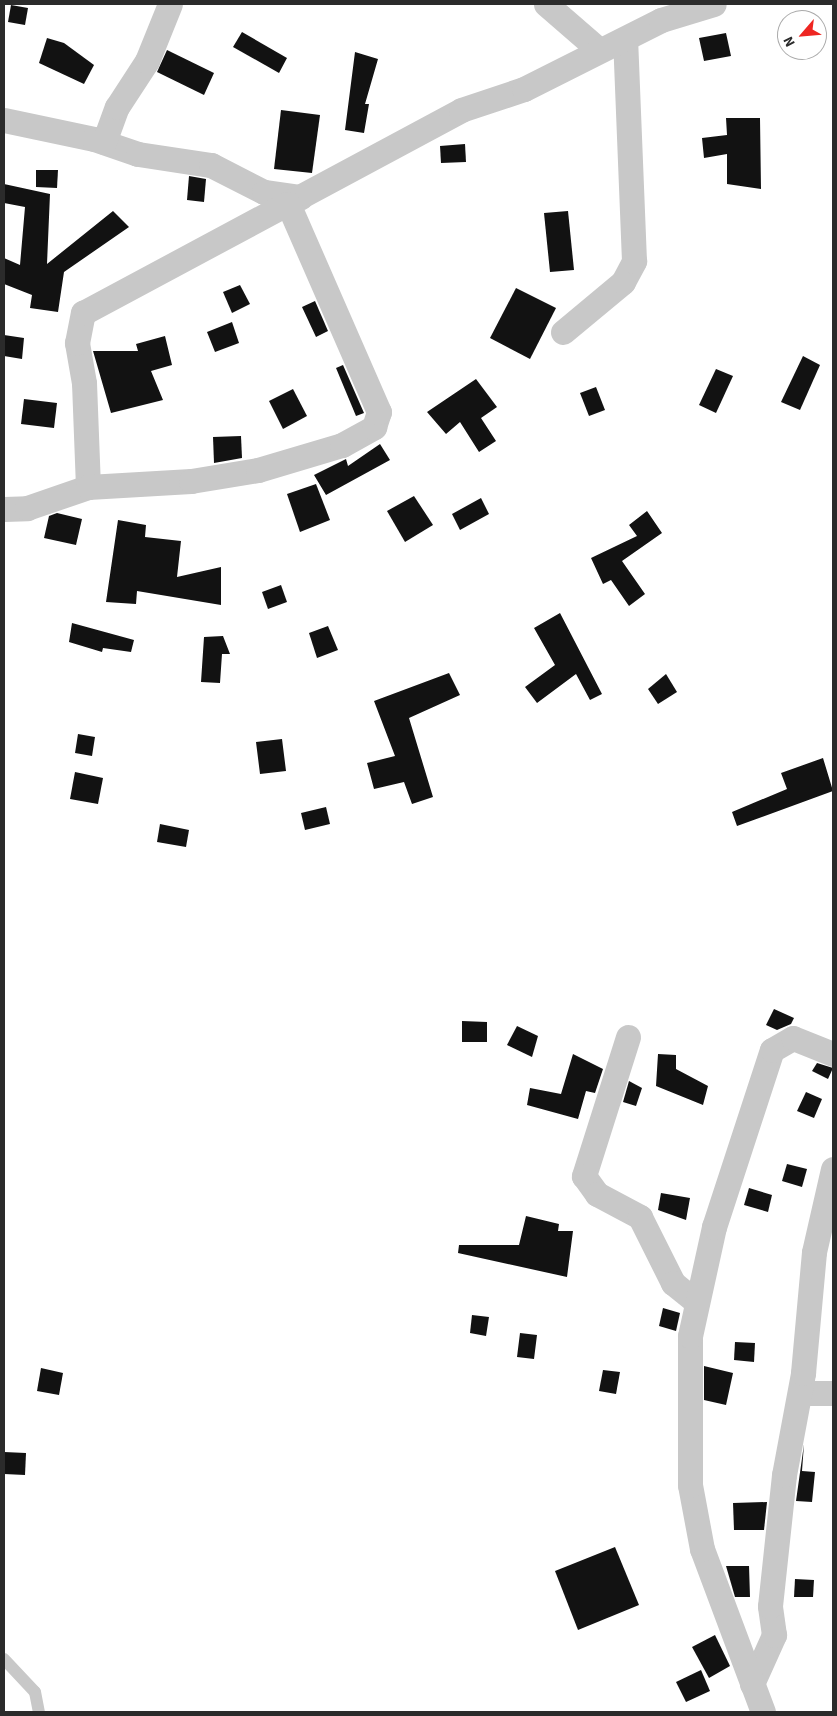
<!DOCTYPE html>
<html>
<head>
<meta charset="utf-8">
<style>
  body { margin:0 }
  #map { position:relative; width:837px; height:1716px; overflow:hidden; background:#fff; font-family:"Source Sans 3",sans-serif }
  div>[style] { position:absolute }
  [style*='--x'] { left:calc(var(--x)*1px); top:calc(var(--y)*1px); width:calc(var(--w)*1px); rotate:calc(var(--a)*1deg) }
  .building>* { inset:0; background:#121212 }
  .service>* { height:12px; margin:-6px; padding:0 6px; transform-origin:6px; border-radius:6px; background:#c8c8c8 }
  .minor>* { height:25px; margin:-12.5px; padding:0 12.5px; transform-origin:12.5px; border-radius:12.5px; background:#c8c8c8 }
  span { translate:-50% -50%; white-space:nowrap; text-align:center; line-height:1.15; -webkit-text-stroke:5px #fff; paint-order:stroke }
  .frame { position:absolute; inset:0; border:5px solid #2b2b2b; pointer-events:none }
  .north { position:absolute; left:777px; top:10px; width:50px; height:50px; box-sizing:border-box; background:#fff; border:1px solid #aaa; border-radius:50%; rotate:243deg; font-size:14px; font-weight:700; line-height:20px; text-align:center; color:#2b2b2b }
  .north::after { content:''; display:block; margin:auto; width:18px; height:22px; background:#ee2622; clip-path:polygon(50% 0,100% 100%,50% 72%,0 100%) }
</style>
</head>
<body>
<div id="map">
  <div class="building">
    <i style="clip-path:polygon(11px 5px,28px 8px,25px 25px,8px 22px)"></i>
    <i style="clip-path:polygon(242px 32px,287px 58px,279px 73px,233px 47px)"></i>
    <i style="clip-path:polygon(726px 33px,731px 56px,704px 61px,699px 38px)"></i>
    <i style="clip-path:polygon(47px 38px,64px 43px,94px 65px,84px 84px,39px 63px)"></i>
    <i style="clip-path:polygon(167px 50px,214px 73px,204px 95px,157px 72px)"></i>
    <i style="clip-path:polygon(355px 52px,378px 59px,365px 104px,369px 104px,364px 133px,345px 130px)"></i>
    <i style="clip-path:polygon(281px 110px,320px 115px,312px 173px,274px 169px)"></i>
    <i style="clip-path:polygon(726px 118px,760px 118px,761px 189px,727px 184px,727px 154px,704px 158px,702px 138px,727px 135px)"></i>
    <i style="clip-path:polygon(465px 144px,466px 162px,441px 163px,440px 146px)"></i>
    <i style="clip-path:polygon(36px 170px,58px 170px,57px 188px,36px 187px)"></i>
    <i style="clip-path:polygon(189px 176px,206px 179px,204px 202px,187px 200px)"></i>
    <i style="clip-path:polygon(4px 184px,50px 194px,47px 264px,113px 211px,129px 227px,64px 272px,58px 312px,30px 308px,32px 295px,4px 284px,4px 258px,20px 265px,25px 207px,4px 203px)"></i>
    <i style="clip-path:polygon(568px 211px,574px 270px,550px 272px,544px 213px)"></i>
    <i style="clip-path:polygon(240px 285px,250px 304px,232px 313px,223px 292px)"></i>
    <i style="clip-path:polygon(516px 288px,556px 308px,530px 359px,490px 338px)"></i>
    <i style="clip-path:polygon(315px 301px,328px 331px,316px 337px,302px 307px)"></i>
    <i style="clip-path:polygon(232px 322px,239px 343px,215px 352px,207px 332px)"></i>
    <i style="clip-path:polygon(4px 335px,24px 338px,22px 359px,4px 356px)"></i>
    <i style="clip-path:polygon(165px 336px,172px 365px,151px 371px,163px 400px,111px 413px,93px 351px,138px 351px,136px 344px)"></i>
    <i style="clip-path:polygon(803px 356px,820px 365px,800px 410px,781px 402px)"></i>
    <i style="clip-path:polygon(343px 365px,364px 413px,356px 416px,336px 368px)"></i>
    <i style="clip-path:polygon(716px 369px,733px 376px,716px 413px,699px 405px)"></i>
    <i style="clip-path:polygon(476px 379px,497px 407px,481px 418px,496px 441px,479px 452px,460px 422px,446px 434px,427px 412px)"></i>
    <i style="clip-path:polygon(596px 387px,605px 410px,589px 416px,580px 393px)"></i>
    <i style="clip-path:polygon(293px 389px,307px 416px,283px 429px,269px 401px)"></i>
    <i style="clip-path:polygon(24px 399px,57px 403px,54px 428px,21px 424px)"></i>
    <i style="clip-path:polygon(241px 436px,242px 458px,214px 463px,213px 437px)"></i>
    <i style="clip-path:polygon(380px 444px,390px 460px,326px 495px,314px 475px,346px 459px,348px 466px)"></i>
    <i style="clip-path:polygon(316px 484px,330px 520px,300px 532px,287px 494px)"></i>
    <i style="clip-path:polygon(414px 496px,433px 525px,405px 542px,387px 511px)"></i>
    <i style="clip-path:polygon(481px 498px,489px 514px,460px 530px,452px 514px)"></i>
    <i style="clip-path:polygon(647px 511px,662px 533px,622px 561px,645px 594px,629px 606px,611px 580px,603px 584px,591px 558px,637px 536px,629px 525px)"></i>
    <i style="clip-path:polygon(57px 513px,82px 519px,76px 545px,44px 538px,49px 516px)"></i>
    <i style="clip-path:polygon(118px 520px,146px 525px,145px 537px,181px 541px,177px 577px,221px 567px,221px 605px,137px 591px,136px 604px,106px 602px)"></i>
    <i style="clip-path:polygon(281px 585px,287px 602px,268px 609px,262px 592px)"></i>
    <i style="clip-path:polygon(560px 613px,602px 694px,590px 700px,576px 674px,537px 703px,525px 687px,555px 665px,534px 628px)"></i>
    <i style="clip-path:polygon(72px 623px,134px 640px,131px 652px,103px 648px,102px 652px,69px 642px)"></i>
    <i style="clip-path:polygon(328px 626px,338px 650px,317px 658px,309px 633px)"></i>
    <i style="clip-path:polygon(223px 636px,230px 654px,222px 654px,220px 683px,201px 682px,204px 637px)"></i>
    <i style="clip-path:polygon(449px 673px,460px 695px,409px 718px,433px 797px,412px 804px,404px 782px,374px 789px,367px 763px,395px 756px,374px 701px)"></i>
    <i style="clip-path:polygon(666px 674px,677px 692px,658px 704px,648px 689px)"></i>
    <i style="clip-path:polygon(78px 734px,95px 737px,92px 756px,75px 753px)"></i>
    <i style="clip-path:polygon(282px 739px,286px 771px,260px 774px,256px 742px)"></i>
    <i style="clip-path:polygon(823px 758px,833px 791px,737px 826px,732px 812px,787px 789px,781px 773px)"></i>
    <i style="clip-path:polygon(75px 772px,103px 778px,98px 804px,70px 799px)"></i>
    <i style="clip-path:polygon(326px 807px,330px 824px,305px 830px,301px 813px)"></i>
    <i style="clip-path:polygon(160px 824px,189px 830px,186px 847px,157px 842px)"></i>
    <i style="clip-path:polygon(774px 1009px,794px 1018px,791px 1024px,777px 1030px,766px 1025px)"></i>
    <i style="clip-path:polygon(462px 1021px,487px 1022px,487px 1042px,462px 1042px)"></i>
    <i style="clip-path:polygon(517px 1026px,538px 1036px,532px 1057px,507px 1045px)"></i>
    <i style="clip-path:polygon(573px 1054px,603px 1069px,595px 1093px,586px 1091px,578px 1119px,527px 1105px,530px 1088px,561px 1094px)"></i>
    <i style="clip-path:polygon(658px 1054px,676px 1055px,676px 1069px,708px 1086px,703px 1105px,656px 1086px)"></i>
    <i style="clip-path:polygon(817px 1063px,833px 1068px,828px 1079px,812px 1071px)"></i>
    <i style="clip-path:polygon(629px 1081px,642px 1088px,636px 1106px,623px 1102px)"></i>
    <i style="clip-path:polygon(806px 1092px,822px 1099px,814px 1118px,797px 1111px)"></i>
    <i style="clip-path:polygon(787px 1164px,807px 1169px,802px 1187px,782px 1181px)"></i>
    <i style="clip-path:polygon(749px 1188px,772px 1195px,768px 1212px,744px 1205px)"></i>
    <i style="clip-path:polygon(661px 1193px,690px 1198px,686px 1220px,658px 1210px)"></i>
    <i style="clip-path:polygon(526px 1216px,559px 1224px,558px 1231px,573px 1231px,567px 1277px,458px 1253px,459px 1245px,519px 1245px)"></i>
    <i style="clip-path:polygon(663px 1308px,680px 1313px,676px 1331px,659px 1326px)"></i>
    <i style="clip-path:polygon(472px 1315px,489px 1317px,486px 1336px,470px 1333px)"></i>
    <i style="clip-path:polygon(520px 1333px,537px 1335px,534px 1359px,517px 1357px)"></i>
    <i style="clip-path:polygon(735px 1342px,755px 1343px,754px 1362px,734px 1360px)"></i>
    <i style="clip-path:polygon(704px 1366px,733px 1373px,726px 1405px,704px 1400px)"></i>
    <i style="clip-path:polygon(41px 1368px,63px 1373px,59px 1395px,37px 1391px)"></i>
    <i style="clip-path:polygon(603px 1370px,620px 1372px,616px 1394px,599px 1391px)"></i>
    <i style="clip-path:polygon(804px 1444px,802px 1471px,815px 1472px,812px 1502px,796px 1501px)"></i>
    <i style="clip-path:polygon(4px 1452px,26px 1453px,25px 1475px,4px 1474px)"></i>
    <i style="clip-path:polygon(767px 1502px,764px 1530px,734px 1530px,733px 1503px)"></i>
    <i style="clip-path:polygon(615px 1547px,639px 1605px,578px 1630px,555px 1571px)"></i>
    <i style="clip-path:polygon(726px 1566px,749px 1566px,750px 1597px,735px 1597px)"></i>
    <i style="clip-path:polygon(795px 1579px,814px 1580px,813px 1597px,794px 1597px)"></i>
    <i style="clip-path:polygon(715px 1635px,730px 1666px,709px 1678px,692px 1647px)"></i>
    <i style="clip-path:polygon(701px 1670px,710px 1691px,686px 1702px,676px 1682px)"></i>
  </div>
  <div class="service">
    <i style="--x:4;--y:1659;--w:45;--a:46.8"></i>
    <i style="--x:35;--y:1692;--w:20;--a:79"></i>
  </div>
  <div class="minor">
    <i style="--x:546;--y:4;--w:69;--a:40.9"></i>
    <i style="--x:4;--y:120;--w:92;--a:11.9"></i>
    <i style="--x:94;--y:139;--w:46;--a:18.8"></i>
    <i style="--x:138;--y:154;--w:74;--a:8.6"></i>
    <i style="--x:211;--y:165;--w:59;--a:27"></i>
    <i style="--x:264;--y:192;--w:37;--a:8"></i>
    <i style="--x:104;--y:142;--w:37;--a:-70"></i>
    <i style="--x:117;--y:107;--w:55;--a:-56.9"></i>
    <i style="--x:147;--y:61;--w:61;--a:-68"></i>
    <i style="--x:563;--y:332;--w:78;--a:-39.8"></i>
    <i style="--x:623;--y:282;--w:24;--a:-62"></i>
    <i style="--x:634;--y:261;--w:222;--a:-92.3"></i>
    <i style="--x:88;--y:487;--w:104;--a:-92.2"></i>
    <i style="--x:84;--y:383;--w:41;--a:-99.9"></i>
    <i style="--x:77;--y:343;--w:31;--a:-79"></i>
    <i style="--x:83;--y:313;--w:429;--a:-28.2"></i>
    <i style="--x:461;--y:110;--w:66;--a:-18.4"></i>
    <i style="--x:524;--y:89;--w:153;--a:-26.7"></i>
    <i style="--x:661;--y:20;--w:55;--a:-16.8"></i>
    <i style="--x:4;--y:509;--w:23;--a:-2"></i>
    <i style="--x:27;--y:508;--w:65;--a:-19"></i>
    <i style="--x:88;--y:487;--w:103;--a:-3.3"></i>
    <i style="--x:191;--y:481;--w:68;--a:-9.3"></i>
    <i style="--x:258;--y:470;--w:88;--a:-16.6"></i>
    <i style="--x:342;--y:445;--w:37;--a:-29"></i>
    <i style="--x:374;--y:427;--w:16;--a:-72"></i>
    <i style="--x:379;--y:412;--w:227;--a:-113.6"></i>
    <i style="--x:628;--y:1037;--w:146;--a:107.6"></i>
    <i style="--x:584;--y:1176;--w:22;--a:54"></i>
    <i style="--x:597;--y:1194;--w:49;--a:28.1"></i>
    <i style="--x:640;--y:1217;--w:74;--a:63.4"></i>
    <i style="--x:673;--y:1283;--w:28;--a:39"></i>
    <i style="--x:800;--y:1393;--w:33;--a:0"></i>
    <i style="--x:752;--y:1684;--w:54;--a:-65.8"></i>
    <i style="--x:774;--y:1635;--w:29;--a:-98"></i>
    <i style="--x:770;--y:1606;--w:132;--a:-83.9"></i>
    <i style="--x:784;--y:1475;--w:104;--a:-79.4"></i>
    <i style="--x:803;--y:1373;--w:121;--a:-84.8"></i>
    <i style="--x:814;--y:1252;--w:85;--a:-77.1"></i>
    <i style="--x:763;--y:1712;--w:174;--a:-110.5"></i>
    <i style="--x:702;--y:1549;--w:65;--a:-100.6"></i>
    <i style="--x:690;--y:1485;--w:149;--a:-90"></i>
    <i style="--x:690;--y:1336;--w:112;--a:-77.6"></i>
    <i style="--x:714;--y:1227;--w:186;--a:-71.9"></i>
    <i style="--x:772;--y:1050;--w:24;--a:-30"></i>
    <i style="--x:793;--y:1038;--w:43;--a:21.8"></i>
  </div>
  <div class="frame"></div>
  <div class="north">N</div>
</div>
</body>
</html>
